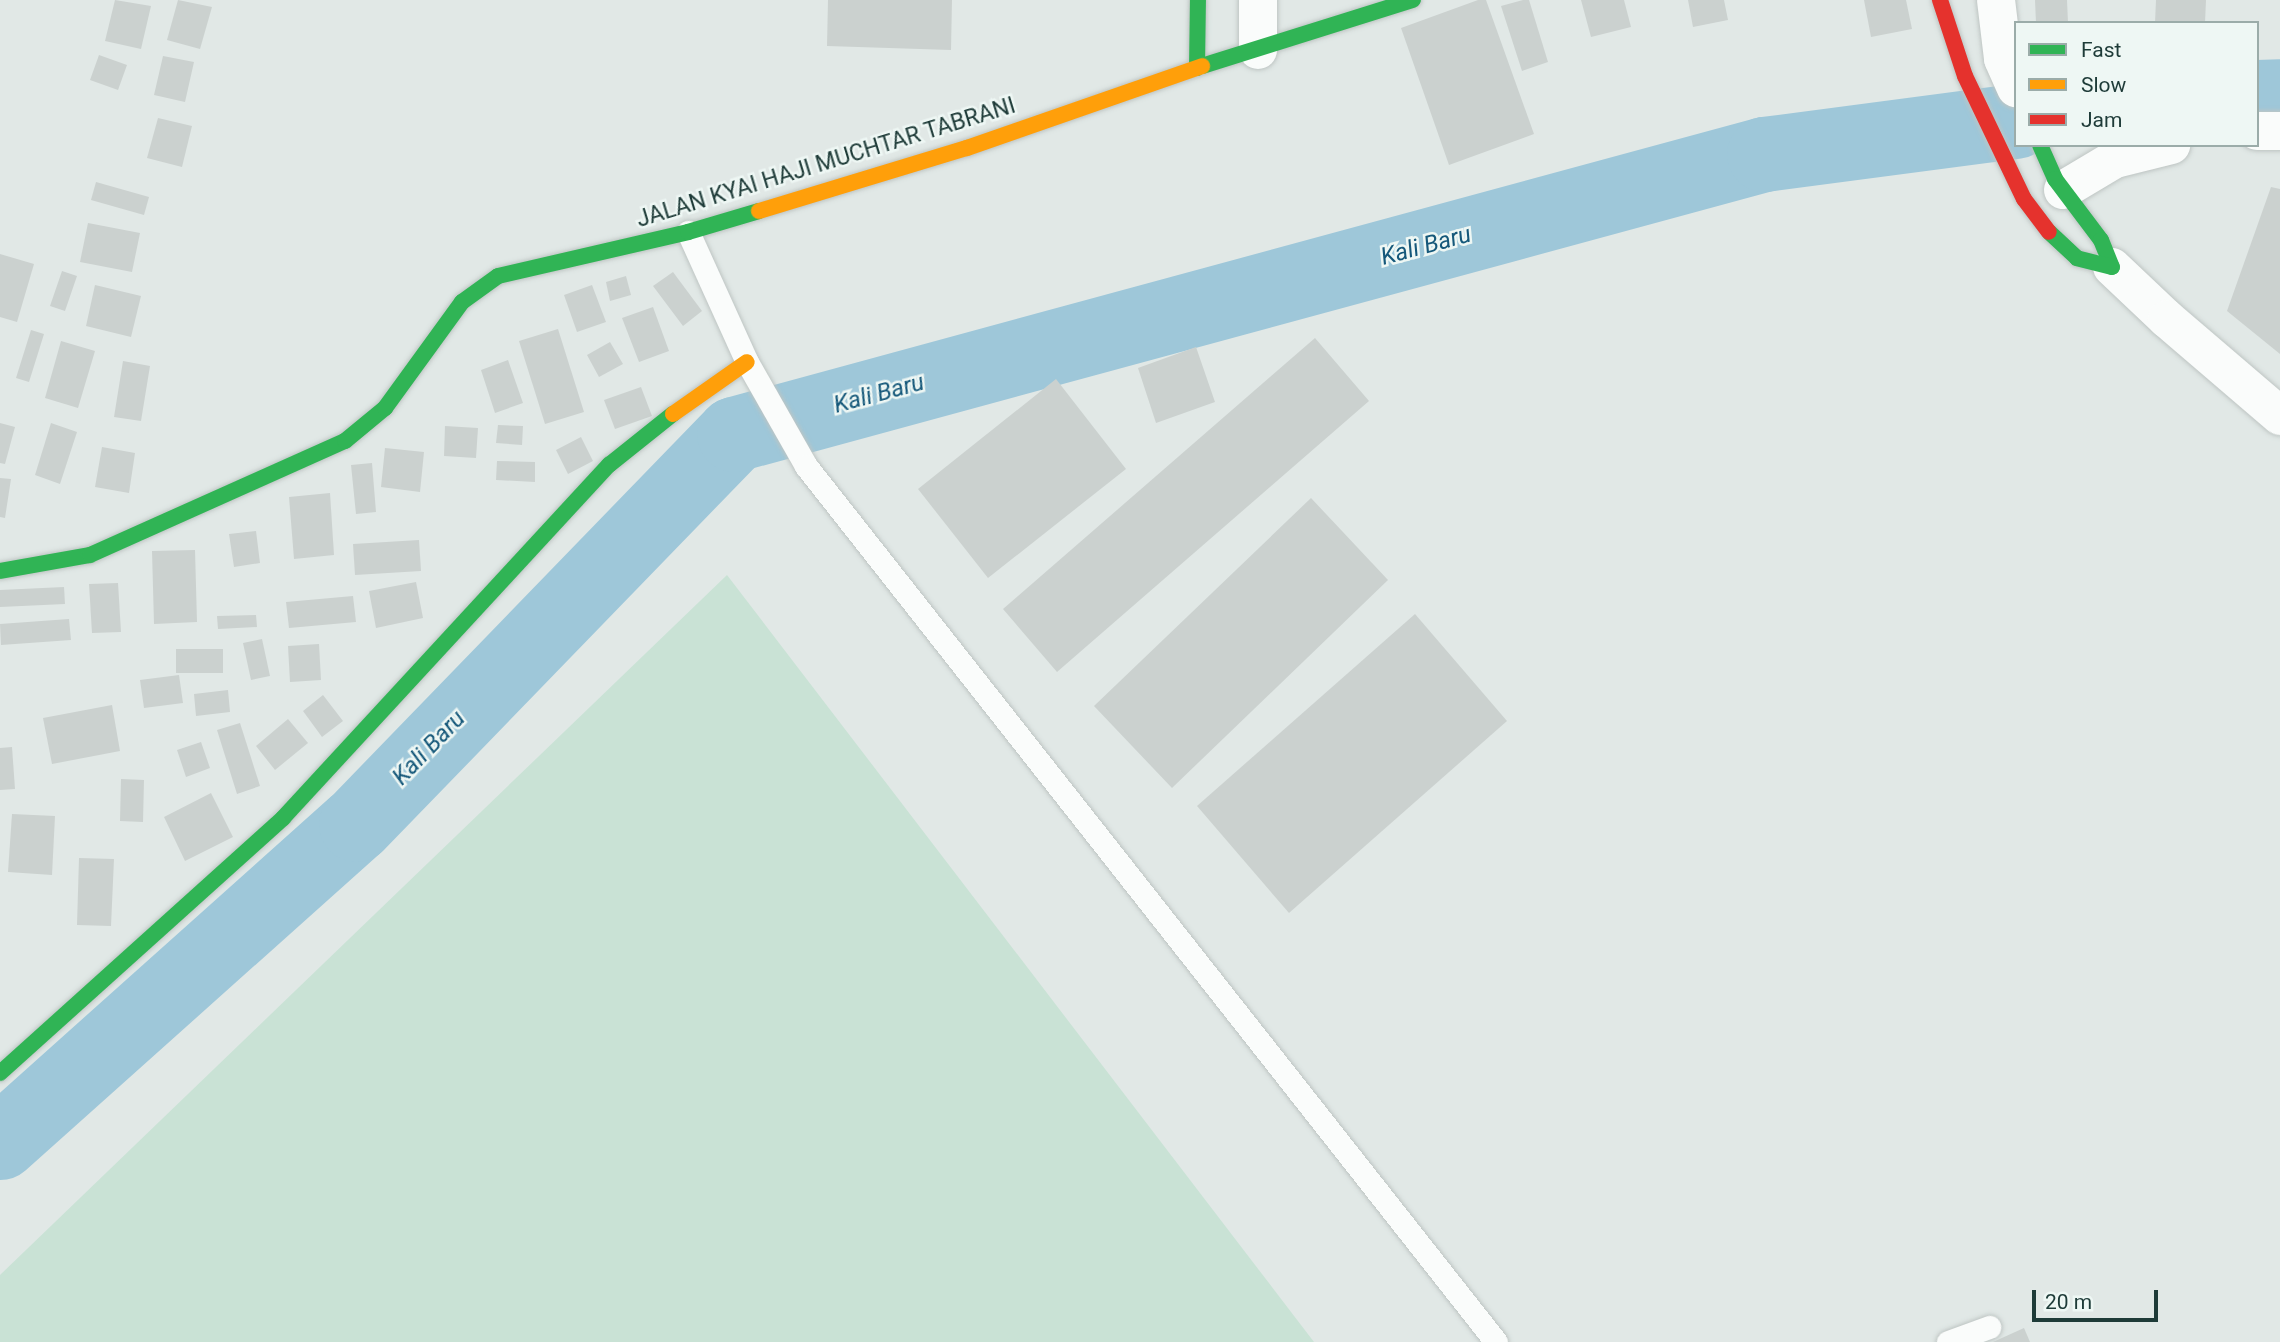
<!DOCTYPE html>
<html>
<head>
<meta charset="utf-8">
<style>
  body { margin:0 }
  #map { position:relative; width:2280px; height:1342px; overflow:hidden; background:#e1e8e6; font-family:Roboto,sans-serif }
  div>[style] { position:absolute }
  [style*='--x'] { left:calc(var(--x)*1px); top:calc(var(--y)*1px); width:calc(var(--w)*1px); rotate:calc(var(--a)*1deg) }
  .green>* { inset:0; background:#c9e2d5 }
  .river>* { height:75px; margin:-37.5px; padding:0 37.5px; transform-origin:37.5px; border-radius:37.5px; background:#9ec7d9 }
  .building>* { inset:0; background:#cbd1cf }
  .roads { filter:drop-shadow(0 0 2px #bec5c3) drop-shadow(0 0 2px #bec5c3) }
  .lane>* { height:23px; margin:-11.5px; padding:0 11.5px; transform-origin:11.5px; border-radius:11.5px; background:#fafcfb }
  .street>* { height:38px; margin:-19px; padding:0 19px; transform-origin:19px; border-radius:19px; background:#fafcfb }
  .fast>* { height:16px; margin:-8px; padding:0 8px; transform-origin:8px; border-radius:8px; background:#30b455 }
  .slow>* { height:16px; margin:-8px; padding:0 8px; transform-origin:8px; border-radius:8px; background:#ff9f0a }
  .jam>* { height:16px; margin:-8px; padding:0 8px; transform-origin:8px; border-radius:8px; background:#e5322d }
  span { translate:-50% -50%; white-space:nowrap; text-align:center; line-height:1.15; -webkit-text-stroke:5px #eef7f4; paint-order:stroke }
  .street-label { font-size:23px; color:#1e3b38 }
  .water-label { font-size:24px; color:#15587a; font-style:italic }
  .legend { position:absolute; left:2014px; top:21px; width:245px; height:126px; box-sizing:border-box; background:#eef7f4; border:2px solid #9baca9; margin:0; padding:9px 12px; list-style:none; font-size:21px; color:#1e3b38 }
  .legend li { display:flex; align-items:center; gap:14px; height:35px }
  .legend b { width:35px; border:2px solid #9baca9 }
  .scale { position:absolute; left:2032px; top:1290px; width:126px; height:32px; box-sizing:border-box; border:4px solid #1e3b38; border-top:0; padding-left:9px; font-size:21px; line-height:24px; white-space:nowrap; color:#1e3b38; -webkit-text-stroke:5px #eef7f4; paint-order:stroke }
</style>
</head>
<body>
<div id="map">
  <div class="green">
    <i style="clip-path:polygon(727px 575px,1314px 1342px,0 1342px,0 1275px)"></i>
  </div>
  <div class="river">
    <i style="--x:2257;--y:97;--w:23;--a:-2"></i>
    <i style="--x:0;--y:1142;--w:477;--a:-41.8"></i>
    <i style="--x:356;--y:824;--w:543;--a:-45.9"></i>
    <i style="--x:734;--y:434;--w:1067;--a:-15.21"></i>
    <i style="--x:1764;--y:154;--w:254;--a:-7.5"></i>
  </div>
  <div class="building">
    <i style="clip-path:polygon(115px 0,151px 6px,141px 49px,105px 41px)"></i>
    <i style="clip-path:polygon(178px 0,212px 7px,200px 49px,167px 40px)"></i>
    <i style="clip-path:polygon(828px 0,952px 0,951px 50px,827px 46px)"></i>
    <i style="clip-path:polygon(1478px 0,1486px 0,1534px 134px,1449px 165px,1401px 28px)"></i>
    <i style="clip-path:polygon(1523px 0,1529px 0,1548px 62px,1522px 71px,1501px 6px)"></i>
    <i style="clip-path:polygon(1581px 0,1624px 0,1631px 27px,1591px 37px)"></i>
    <i style="clip-path:polygon(1688px 0,1724px 0,1728px 20px,1693px 27px)"></i>
    <i style="clip-path:polygon(1864px 0,1906px 0,1912px 29px,1871px 37px)"></i>
    <i style="clip-path:polygon(2035px 0,2067px 0,2068px 23px,2036px 23px)"></i>
    <i style="clip-path:polygon(2156px 0,2206px 0,2205px 23px,2155px 23px)"></i>
    <i style="clip-path:polygon(99px 55px,127px 65px,118px 90px,90px 80px)"></i>
    <i style="clip-path:polygon(163px 56px,194px 62px,185px 102px,154px 95px)"></i>
    <i style="clip-path:polygon(158px 118px,192px 126px,182px 167px,147px 158px)"></i>
    <i style="clip-path:polygon(96px 182px,149px 197px,144px 215px,91px 200px)"></i>
    <i style="clip-path:polygon(2271px 187px,2280px 189px,2280px 354px,2227px 311px)"></i>
    <i style="clip-path:polygon(88px 223px,140px 233px,132px 272px,80px 262px)"></i>
    <i style="clip-path:polygon(0 254px,34px 264px,17px 322px,0 317px)"></i>
    <i style="clip-path:polygon(62px 271px,77px 276px,65px 311px,50px 306px)"></i>
    <i style="clip-path:polygon(673px 272px,702px 311px,683px 326px,653px 286px)"></i>
    <i style="clip-path:polygon(626px 276px,631px 295px,610px 301px,606px 282px)"></i>
    <i style="clip-path:polygon(95px 285px,141px 296px,131px 337px,86px 326px)"></i>
    <i style="clip-path:polygon(592px 285px,606px 322px,577px 332px,564px 295px)"></i>
    <i style="clip-path:polygon(653px 307px,669px 351px,639px 362px,622px 318px)"></i>
    <i style="clip-path:polygon(558px 329px,584px 412px,545px 424px,519px 341px)"></i>
    <i style="clip-path:polygon(31px 330px,44px 334px,29px 382px,16px 378px)"></i>
    <i style="clip-path:polygon(1315px 338px,1369px 401px,1057px 672px,1003px 609px)"></i>
    <i style="clip-path:polygon(61px 341px,95px 351px,78px 408px,45px 398px)"></i>
    <i style="clip-path:polygon(610px 342px,623px 364px,599px 377px,587px 355px)"></i>
    <i style="clip-path:polygon(1196px 347px,1215px 402px,1156px 423px,1138px 368px)"></i>
    <i style="clip-path:polygon(508px 360px,523px 403px,495px 413px,481px 370px)"></i>
    <i style="clip-path:polygon(123px 361px,150px 366px,141px 421px,114px 417px)"></i>
    <i style="clip-path:polygon(1056px 379px,1126px 469px,988px 578px,918px 489px)"></i>
    <i style="clip-path:polygon(641px 387px,652px 416px,615px 429px,604px 400px)"></i>
    <i style="clip-path:polygon(0 423px,15px 427px,5px 464px,0 463px)"></i>
    <i style="clip-path:polygon(51px 423px,77px 432px,60px 484px,35px 475px)"></i>
    <i style="clip-path:polygon(498px 425px,523px 426px,522px 445px,496px 443px)"></i>
    <i style="clip-path:polygon(445px 426px,478px 428px,476px 458px,444px 456px)"></i>
    <i style="clip-path:polygon(581px 437px,593px 461px,568px 474px,556px 450px)"></i>
    <i style="clip-path:polygon(102px 447px,135px 453px,129px 493px,95px 487px)"></i>
    <i style="clip-path:polygon(385px 448px,424px 452px,420px 492px,381px 487px)"></i>
    <i style="clip-path:polygon(497px 461px,535px 462px,535px 482px,496px 480px)"></i>
    <i style="clip-path:polygon(372px 463px,376px 512px,356px 514px,351px 465px)"></i>
    <i style="clip-path:polygon(0 478px,11px 479px,5px 518px,0 517px)"></i>
    <i style="clip-path:polygon(330px 493px,334px 555px,294px 559px,289px 497px)"></i>
    <i style="clip-path:polygon(1311px 498px,1388px 580px,1172px 788px,1094px 706px)"></i>
    <i style="clip-path:polygon(256px 531px,260px 563px,234px 567px,229px 534px)"></i>
    <i style="clip-path:polygon(419px 540px,421px 571px,355px 575px,353px 544px)"></i>
    <i style="clip-path:polygon(195px 550px,197px 622px,154px 624px,152px 551px)"></i>
    <i style="clip-path:polygon(416px 582px,423px 618px,376px 628px,369px 591px)"></i>
    <i style="clip-path:polygon(118px 583px,121px 632px,92px 633px,89px 584px)"></i>
    <i style="clip-path:polygon(64px 587px,65px 604px,0 607px,0 590px)"></i>
    <i style="clip-path:polygon(353px 596px,356px 622px,289px 628px,286px 602px)"></i>
    <i style="clip-path:polygon(1415px 614px,1507px 721px,1289px 913px,1197px 806px)"></i>
    <i style="clip-path:polygon(256px 615px,257px 627px,218px 629px,217px 616px)"></i>
    <i style="clip-path:polygon(69px 619px,71px 640px,1px 645px,0 624px)"></i>
    <i style="clip-path:polygon(262px 639px,270px 676px,251px 680px,243px 643px)"></i>
    <i style="clip-path:polygon(319px 644px,321px 680px,290px 682px,288px 646px)"></i>
    <i style="clip-path:polygon(176px 649px,223px 649px,223px 673px,176px 673px)"></i>
    <i style="clip-path:polygon(179px 675px,183px 703px,144px 708px,140px 680px)"></i>
    <i style="clip-path:polygon(228px 690px,230px 712px,196px 716px,194px 694px)"></i>
    <i style="clip-path:polygon(323px 695px,343px 721px,322px 737px,303px 711px)"></i>
    <i style="clip-path:polygon(112px 705px,120px 751px,52px 764px,43px 718px)"></i>
    <i style="clip-path:polygon(288px 719px,308px 743px,275px 770px,256px 746px)"></i>
    <i style="clip-path:polygon(240px 723px,260px 786px,237px 794px,217px 730px)"></i>
    <i style="clip-path:polygon(201px 742px,210px 768px,186px 777px,177px 750px)"></i>
    <i style="clip-path:polygon(12px 747px,15px 789px,0 790px,0 748px)"></i>
    <i style="clip-path:polygon(121px 779px,144px 780px,143px 822px,120px 821px)"></i>
    <i style="clip-path:polygon(211px 793px,233px 837px,185px 861px,164px 817px)"></i>
    <i style="clip-path:polygon(12px 814px,55px 816px,52px 875px,8px 872px)"></i>
    <i style="clip-path:polygon(79px 858px,114px 859px,111px 926px,77px 925px)"></i>
    <i style="clip-path:polygon(2024px 1328px,2030px 1342px,1993px 1342px)"></i>
  </div>
  <div class="roads">
    <div class="lane">
      <i style="--x:688;--y:232;--w:143;--a:65.6"></i>
      <i style="--x:747;--y:362;--w:120;--a:60.4"></i>
      <i style="--x:806;--y:466;--w:1115;--a:51.77"></i>
      <i style="--x:1948;--y:1342;--w:44;--a:-20.1"></i>
    </div>
    <div class="street">
      <i style="--x:1996;--y:0;--w:59;--a:83.2"></i>
      <i style="--x:2003;--y:59;--w:32;--a:66"></i>
      <i style="--x:1258;--y:50;--w:50;--a:-90"></i>
      <i style="--x:2257;--y:131;--w:23;--a:0"></i>
      <i style="--x:2063;--y:190;--w:61;--a:-30.8"></i>
      <i style="--x:2115;--y:159;--w:58;--a:-14"></i>
      <i style="--x:2112;--y:267;--w:76;--a:43.4"></i>
      <i style="--x:2167;--y:319;--w:149;--a:40.6"></i>
    </div>
    <div class="fast">
      <i style="--x:1202;--y:66;--w:221;--a:-17.4"></i>
      <i style="--x:1197;--y:68;--w:68;--a:-89.2"></i>
      <i style="--x:2040;--y:145;--w:37;--a:66"></i>
      <i style="--x:2055;--y:179;--w:76;--a:53"></i>
      <i style="--x:2101;--y:240;--w:29;--a:68"></i>
      <i style="--x:2112;--y:267;--w:36;--a:-166"></i>
      <i style="--x:2077;--y:258;--w:38;--a:-137"></i>
      <i style="--x:0;--y:571;--w:91;--a:-10.1"></i>
      <i style="--x:90;--y:555;--w:279;--a:-24.1"></i>
      <i style="--x:345;--y:441;--w:52;--a:-39.5"></i>
      <i style="--x:385;--y:408;--w:131;--a:-54"></i>
      <i style="--x:462;--y:302;--w:44;--a:-35.8"></i>
      <i style="--x:498;--y:276;--w:195;--a:-13"></i>
      <i style="--x:688;--y:232;--w:74;--a:-16.5"></i>
      <i style="--x:0;--y:1073;--w:381;--a:-42"></i>
      <i style="--x:283;--y:818;--w:481;--a:-47.3"></i>
      <i style="--x:609;--y:465;--w:82;--a:-38.6"></i>
    </div>
    <div class="slow">
      <i style="--x:759;--y:211;--w:217;--a:-16.9"></i>
      <i style="--x:967;--y:148;--w:249;--a:-19.2"></i>
      <i style="--x:673;--y:414;--w:90;--a:-35.1"></i>
    </div>
    <div class="jam">
      <i style="--x:1940;--y:0;--w:80;--a:71.8"></i>
      <i style="--x:1965;--y:76;--w:136;--a:64.4"></i>
      <i style="--x:2024;--y:199;--w:41;--a:52.9"></i>
    </div>
  </div>
  <div class="street-label">
    <span style="left:826px;top:163px;rotate:-17deg">JALAN KYAI HAJI MUCHTAR TABRANI</span>
  </div>
  <div class="water-label">
    <span style="left:1426px;top:246px;rotate:-15deg">Kali Baru</span>
    <span style="left:879px;top:394px;rotate:-15deg">Kali Baru</span>
    <span style="left:429px;top:748px;rotate:-46deg">Kali Baru</span>
  </div>
  <ul class="legend">
  <li><b style="height:9px;background:#30b455"></b>Fast</li>
  <li><b style="height:9px;background:#ff9f0a"></b>Slow</li>
  <li><b style="height:9px;background:#e5322d"></b>Jam</li>
  </ul>
  <div class="scale">20 m</div>
</div>
</body>
</html>
